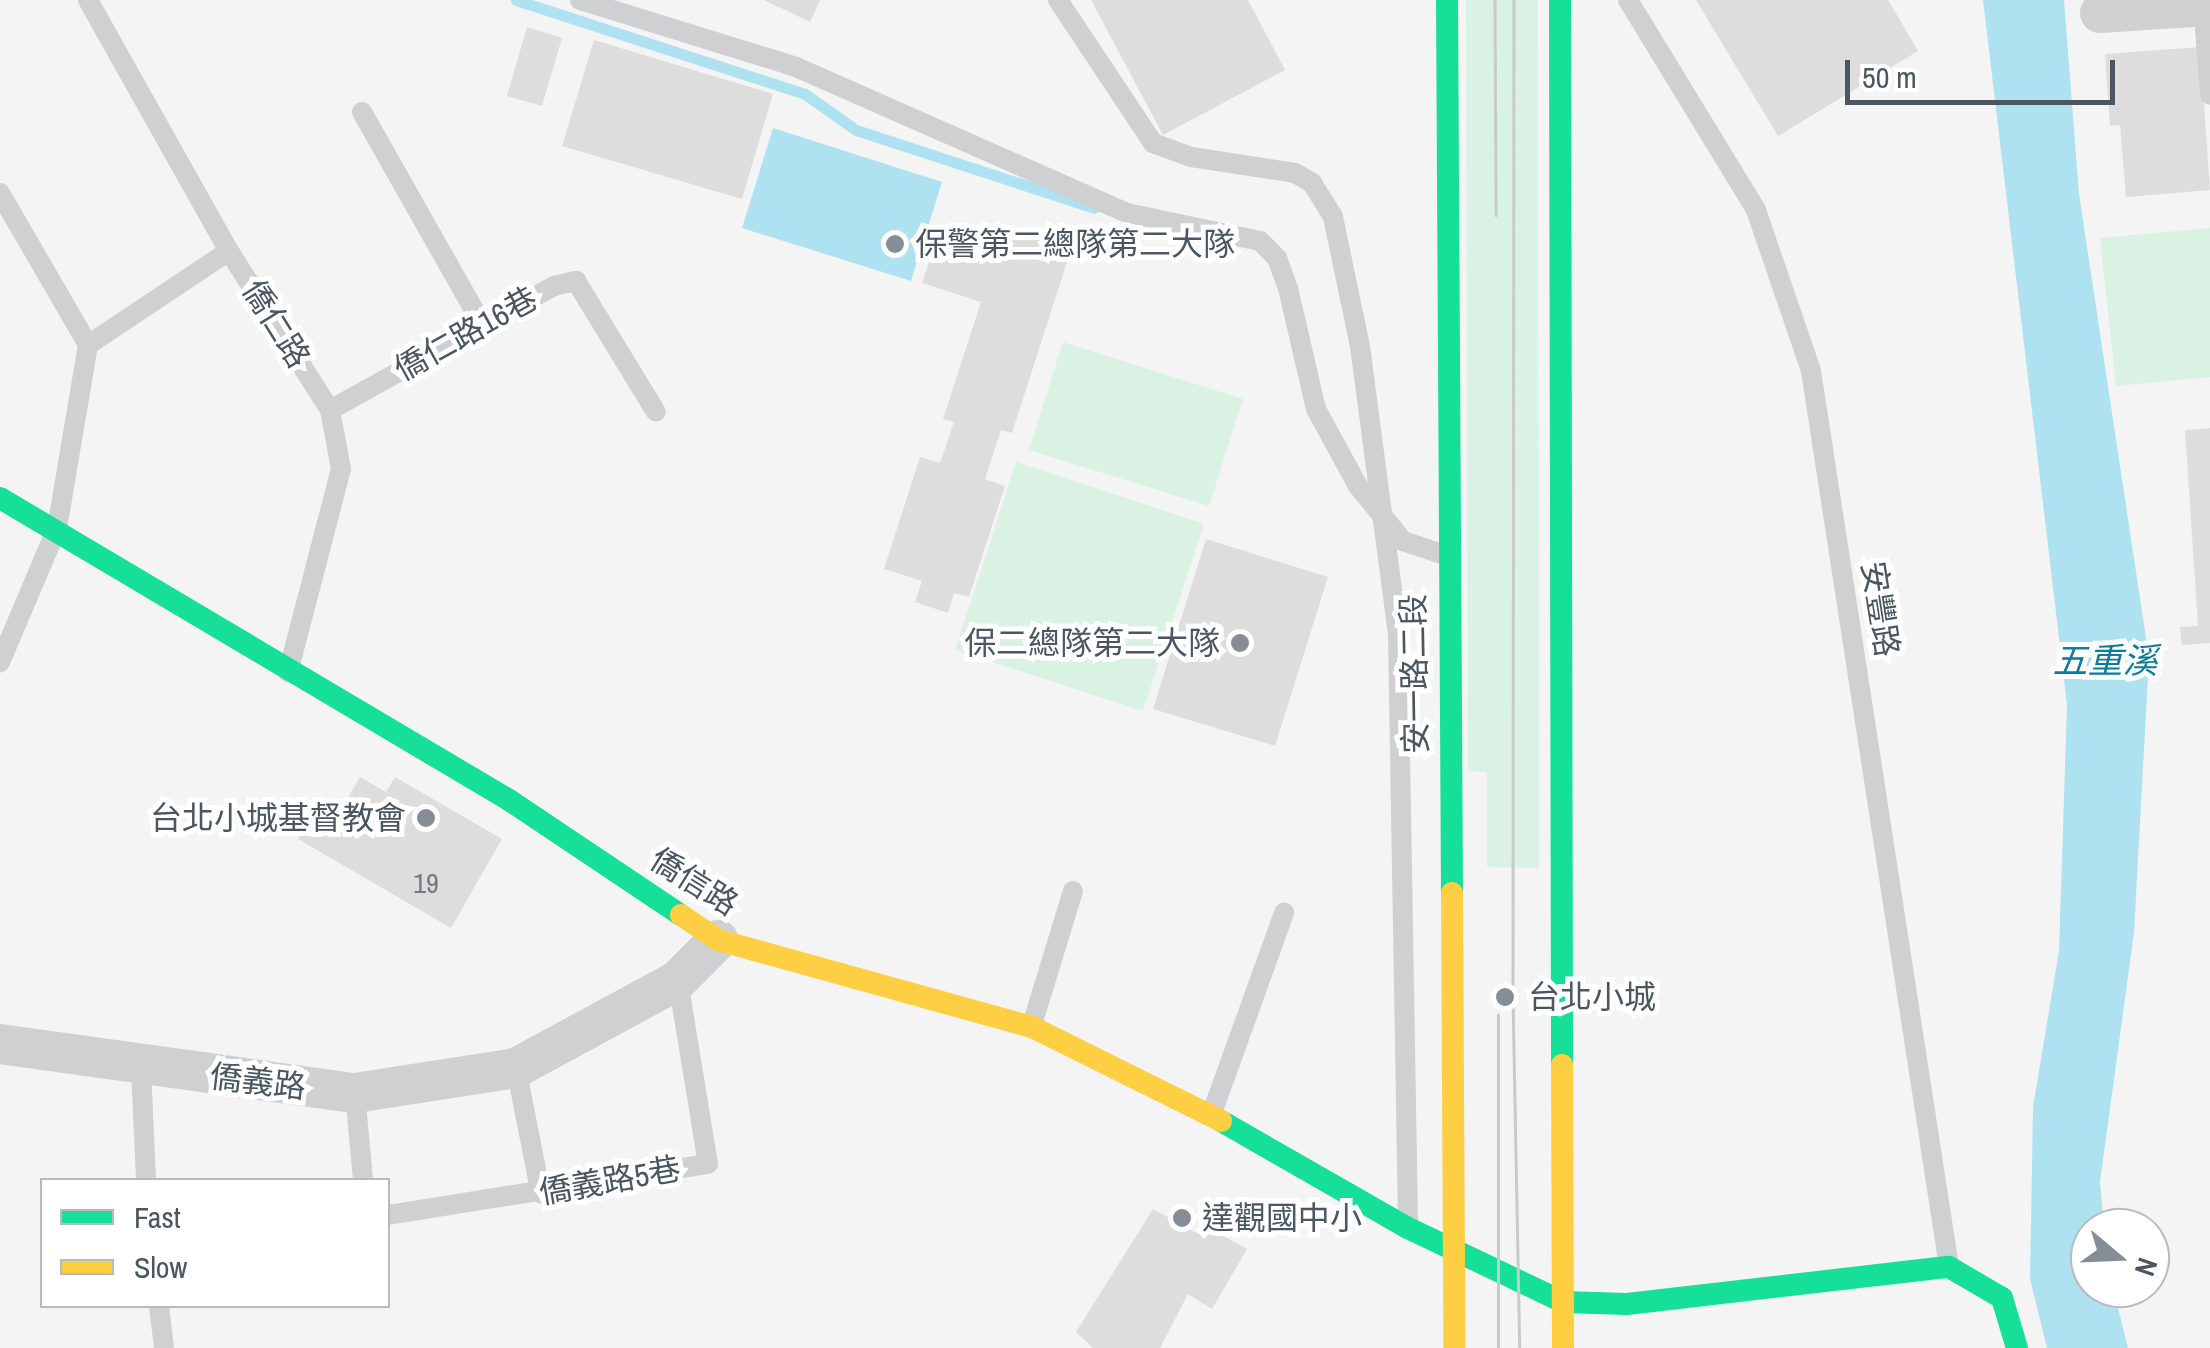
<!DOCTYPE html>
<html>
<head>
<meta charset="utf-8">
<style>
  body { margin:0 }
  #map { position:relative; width:2210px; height:1348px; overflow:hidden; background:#f4f4f4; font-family:"Archivo Narrow","Noto Sans TC",sans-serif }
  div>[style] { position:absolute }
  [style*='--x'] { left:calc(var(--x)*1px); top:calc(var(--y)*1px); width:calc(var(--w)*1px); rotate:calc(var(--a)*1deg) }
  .green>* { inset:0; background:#d9f2e3 }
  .water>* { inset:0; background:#aee2f0 }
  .stream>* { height:11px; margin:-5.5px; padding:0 5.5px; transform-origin:5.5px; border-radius:5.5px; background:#aee2f0 }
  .building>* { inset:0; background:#ddddde }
  .lane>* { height:20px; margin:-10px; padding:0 10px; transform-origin:10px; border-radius:10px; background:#ced0d2 }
  .street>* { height:40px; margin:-20px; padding:0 20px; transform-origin:20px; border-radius:20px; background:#ced0d2 }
  .fast>* { height:22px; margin:-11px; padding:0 11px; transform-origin:11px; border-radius:11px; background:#16e098 }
  .slow>* { height:22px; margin:-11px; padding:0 11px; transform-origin:11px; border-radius:11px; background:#ffcf43 }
  .tram>* { height:2.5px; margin:-1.25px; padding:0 1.25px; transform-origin:1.25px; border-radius:1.25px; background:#c9cacc }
  .dots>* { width:28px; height:28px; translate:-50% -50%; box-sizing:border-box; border:5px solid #fff; border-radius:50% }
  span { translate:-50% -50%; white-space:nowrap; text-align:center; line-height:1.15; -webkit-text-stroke:10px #fff; paint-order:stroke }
  .number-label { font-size:28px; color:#707881 }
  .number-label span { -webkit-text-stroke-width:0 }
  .poi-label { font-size:32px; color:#4a5661 }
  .left { translate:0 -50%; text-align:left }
  .right { translate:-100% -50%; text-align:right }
  .street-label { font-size:32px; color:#4a5661 }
  .water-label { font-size:35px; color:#0c7c9b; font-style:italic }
  .legend { position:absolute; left:40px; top:1178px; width:350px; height:130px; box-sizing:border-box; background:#fff; border:2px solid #b7bbc0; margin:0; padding:12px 18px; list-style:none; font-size:30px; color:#4a5661 }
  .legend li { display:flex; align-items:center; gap:20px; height:50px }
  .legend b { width:50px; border:2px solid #b7bbc0 }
  .north { position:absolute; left:2070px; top:1208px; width:100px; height:100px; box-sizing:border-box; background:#fff; border:2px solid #b7bbc0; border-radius:50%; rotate:109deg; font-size:28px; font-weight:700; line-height:40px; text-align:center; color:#4a5661 }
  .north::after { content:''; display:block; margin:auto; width:35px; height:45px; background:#868d94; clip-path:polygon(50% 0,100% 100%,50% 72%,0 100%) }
  .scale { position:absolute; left:1845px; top:60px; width:270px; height:45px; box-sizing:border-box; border:5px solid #4a5661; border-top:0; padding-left:12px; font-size:30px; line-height:35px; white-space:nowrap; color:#4a5661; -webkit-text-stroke:8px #fff; paint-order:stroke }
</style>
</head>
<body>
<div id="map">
  <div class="green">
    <i style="clip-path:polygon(1466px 0,1538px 0,1539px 868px,1487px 867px,1487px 772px,1468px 771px)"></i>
    <i style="clip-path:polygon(2210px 228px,2210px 377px,2116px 386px,2100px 238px)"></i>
    <i style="clip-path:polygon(1063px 342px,1243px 399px,1209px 506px,1029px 450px)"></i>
    <i style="clip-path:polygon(1016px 462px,1204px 524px,1143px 711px,955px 650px)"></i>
  </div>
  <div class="water">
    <i style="clip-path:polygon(1983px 0,2064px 0,2079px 194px,2149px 658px,2134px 933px,2100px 1182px,2104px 1228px,2090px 1228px,2090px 1288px,2113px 1288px,2128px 1348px,2047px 1348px,2030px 1279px,2033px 1107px,2059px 951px,2067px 705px)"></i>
    <i style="clip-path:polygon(773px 128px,942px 182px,911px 281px,742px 228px)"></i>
  </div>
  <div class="stream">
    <i style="--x:516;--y:0;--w:304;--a:18"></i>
    <i style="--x:805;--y:94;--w:62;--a:35.2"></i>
    <i style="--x:856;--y:130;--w:250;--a:18.1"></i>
  </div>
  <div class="building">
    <i style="clip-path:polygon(764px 0,820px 0,810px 22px)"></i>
    <i style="clip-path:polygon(1091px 0,1248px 0,1285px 70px,1163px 135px)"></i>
    <i style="clip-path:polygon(1696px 0,1888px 0,1918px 51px,1778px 136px)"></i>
    <i style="clip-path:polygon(527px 27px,562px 38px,542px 106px,507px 96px)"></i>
    <i style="clip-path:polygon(594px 40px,773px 94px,742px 199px,562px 146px)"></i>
    <i style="clip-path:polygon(2200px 47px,2210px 190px,2126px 197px,2120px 125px,2110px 126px,2105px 54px)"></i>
    <i style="clip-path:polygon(940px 228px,998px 246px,1003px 229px,1064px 248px,1060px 260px,1067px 262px,1012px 433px,1001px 430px,985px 479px,1005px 486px,969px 597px,954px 593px,948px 613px,915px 602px,922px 581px,884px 569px,920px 457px,940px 463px,954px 422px,943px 419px,981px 302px,922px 283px)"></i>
    <i style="clip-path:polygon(2210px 428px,2210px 643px,2182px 645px,2180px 627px,2198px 626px,2185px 430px)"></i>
    <i style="clip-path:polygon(1206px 539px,1328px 577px,1275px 746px,1153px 709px)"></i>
    <i style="clip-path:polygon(360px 777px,386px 792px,395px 777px,502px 839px,451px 928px,298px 839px,314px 813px,333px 824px)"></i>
    <i style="clip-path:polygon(1153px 1209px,1204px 1237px,1211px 1229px,1247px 1249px,1212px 1309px,1188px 1294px,1160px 1348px,1093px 1348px,1076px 1332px)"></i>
  </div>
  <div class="lane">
    <i style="--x:88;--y:0;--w:288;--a:60.7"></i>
    <i style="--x:229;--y:251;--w:188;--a:57.6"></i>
    <i style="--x:330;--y:410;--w:60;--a:79.4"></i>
    <i style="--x:341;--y:469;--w:210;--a:104.6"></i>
    <i style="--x:580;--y:0;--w:226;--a:17.2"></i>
    <i style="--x:796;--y:67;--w:362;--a:23.8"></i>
    <i style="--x:1127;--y:213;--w:136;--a:11.9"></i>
    <i style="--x:1260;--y:241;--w:24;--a:45"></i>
    <i style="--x:1277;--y:258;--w:32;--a:70"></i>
    <i style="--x:1288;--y:288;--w:124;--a:77"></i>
    <i style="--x:1316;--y:409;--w:88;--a:61.4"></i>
    <i style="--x:1358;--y:486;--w:71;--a:50.7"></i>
    <i style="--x:1403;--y:541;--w:46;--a:18.8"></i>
    <i style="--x:1058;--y:0;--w:172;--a:56.4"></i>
    <i style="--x:1153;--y:143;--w:40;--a:20.2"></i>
    <i style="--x:1191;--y:157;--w:105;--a:8.7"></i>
    <i style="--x:1295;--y:173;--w:20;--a:30"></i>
    <i style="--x:1312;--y:183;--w:40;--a:58"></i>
    <i style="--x:1333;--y:217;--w:132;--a:78.2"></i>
    <i style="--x:1360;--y:346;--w:292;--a:82.5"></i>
    <i style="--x:1398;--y:636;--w:586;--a:89.02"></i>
    <i style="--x:1628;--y:0;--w:246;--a:58.6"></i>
    <i style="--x:1756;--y:210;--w:170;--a:71.1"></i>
    <i style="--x:1811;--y:371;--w:907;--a:81.24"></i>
    <i style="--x:2203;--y:3;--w:92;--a:85.6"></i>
    <i style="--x:362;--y:112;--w:246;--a:60.5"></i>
    <i style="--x:0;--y:193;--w:176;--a:59.9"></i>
    <i style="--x:88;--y:345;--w:186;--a:99.6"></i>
    <i style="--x:57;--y:528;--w:146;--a:113"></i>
    <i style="--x:88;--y:345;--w:169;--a:-33.7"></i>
    <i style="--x:330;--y:410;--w:256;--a:-29"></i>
    <i style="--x:554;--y:286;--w:23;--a:-13"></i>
    <i style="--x:576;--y:281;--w:153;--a:58.6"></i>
    <i style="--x:1032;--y:1025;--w:140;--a:-73"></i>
    <i style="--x:516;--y:1068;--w:128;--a:78.8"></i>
    <i style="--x:141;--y:1069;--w:111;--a:87.4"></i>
    <i style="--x:355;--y:1093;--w:87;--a:84.7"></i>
    <i style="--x:1212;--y:1113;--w:213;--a:-70.2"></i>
    <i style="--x:388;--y:1215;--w:324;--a:-9.1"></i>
    <i style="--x:708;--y:1164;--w:186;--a:-99.3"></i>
    <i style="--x:159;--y:1306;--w:42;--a:83.2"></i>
  </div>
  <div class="street">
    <i style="--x:2100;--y:13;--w:110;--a:-3.6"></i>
    <i style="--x:0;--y:1044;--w:358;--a:7.9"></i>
    <i style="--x:355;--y:1093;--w:163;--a:-8.8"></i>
    <i style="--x:516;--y:1068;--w:184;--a:-28.5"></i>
    <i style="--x:678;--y:980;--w:57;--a:-45"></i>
  </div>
  <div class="fast">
    <i style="--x:1447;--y:0;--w:893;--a:89.68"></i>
    <i style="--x:1560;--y:0;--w:1065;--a:89.89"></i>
    <i style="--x:0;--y:498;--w:592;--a:30.68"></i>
    <i style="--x:509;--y:800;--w:207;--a:33.8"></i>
    <i style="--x:1221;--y:1121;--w:215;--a:29.8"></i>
    <i style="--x:1408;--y:1228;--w:172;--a:25.5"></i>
    <i style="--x:1563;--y:1302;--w:64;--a:1.8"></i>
    <i style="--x:1627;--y:1304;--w:324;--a:-6.6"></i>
    <i style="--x:1949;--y:1267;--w:61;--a:30.3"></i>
    <i style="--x:2002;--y:1298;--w:52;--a:73.3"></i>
  </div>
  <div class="slow">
    <i style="--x:1452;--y:893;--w:455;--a:89.7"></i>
    <i style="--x:681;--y:915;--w:45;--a:34"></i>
    <i style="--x:718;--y:940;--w:326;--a:15.5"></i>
    <i style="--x:1032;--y:1027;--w:211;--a:26.4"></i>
    <i style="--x:1562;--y:1065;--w:283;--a:89.8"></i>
  </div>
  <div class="tram">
    <i style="--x:1495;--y:0;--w:215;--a:89.7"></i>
    <i style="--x:1514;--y:0;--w:998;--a:90.06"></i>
    <i style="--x:1513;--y:998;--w:350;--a:88.9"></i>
    <i style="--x:1498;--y:1348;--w:333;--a:-90"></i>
  </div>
  <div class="dots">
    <i style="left:895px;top:244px;background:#868d94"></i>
    <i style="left:1240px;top:643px;background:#868d94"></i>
    <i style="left:426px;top:818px;background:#868d94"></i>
    <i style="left:1505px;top:997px;background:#868d94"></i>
    <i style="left:1182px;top:1218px;background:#868d94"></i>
  </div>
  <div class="number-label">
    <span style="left:426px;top:883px">19</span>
  </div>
  <div class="poi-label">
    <span class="left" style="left:915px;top:244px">保警第二總隊第二大隊</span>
    <span class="right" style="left:1220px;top:643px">保二總隊第二大隊</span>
    <span class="right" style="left:406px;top:818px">台北小城基督教會</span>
    <span class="left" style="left:1528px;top:997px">台北小城</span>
    <span class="left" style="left:1202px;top:1218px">達觀國中小</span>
  </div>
  <div class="street-label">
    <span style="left:276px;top:324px;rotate:58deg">僑仁路</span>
    <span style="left:466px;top:334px;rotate:-29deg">僑仁路16巷</span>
    <span style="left:1880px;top:609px;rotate:81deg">安豐路</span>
    <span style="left:1415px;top:674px;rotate:-91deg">安一路二段</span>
    <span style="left:694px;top:882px;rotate:32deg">僑信路</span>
    <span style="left:258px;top:1082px;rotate:7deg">僑義路</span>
    <span style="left:610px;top:1181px;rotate:-10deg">僑義路5巷</span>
  </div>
  <div class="water-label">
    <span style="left:2105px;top:661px">五重溪</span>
  </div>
  <ul class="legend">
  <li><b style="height:12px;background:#16e098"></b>Fast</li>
  <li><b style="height:12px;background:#ffcf43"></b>Slow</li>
  </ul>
  <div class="north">N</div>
  <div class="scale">50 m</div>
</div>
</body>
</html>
